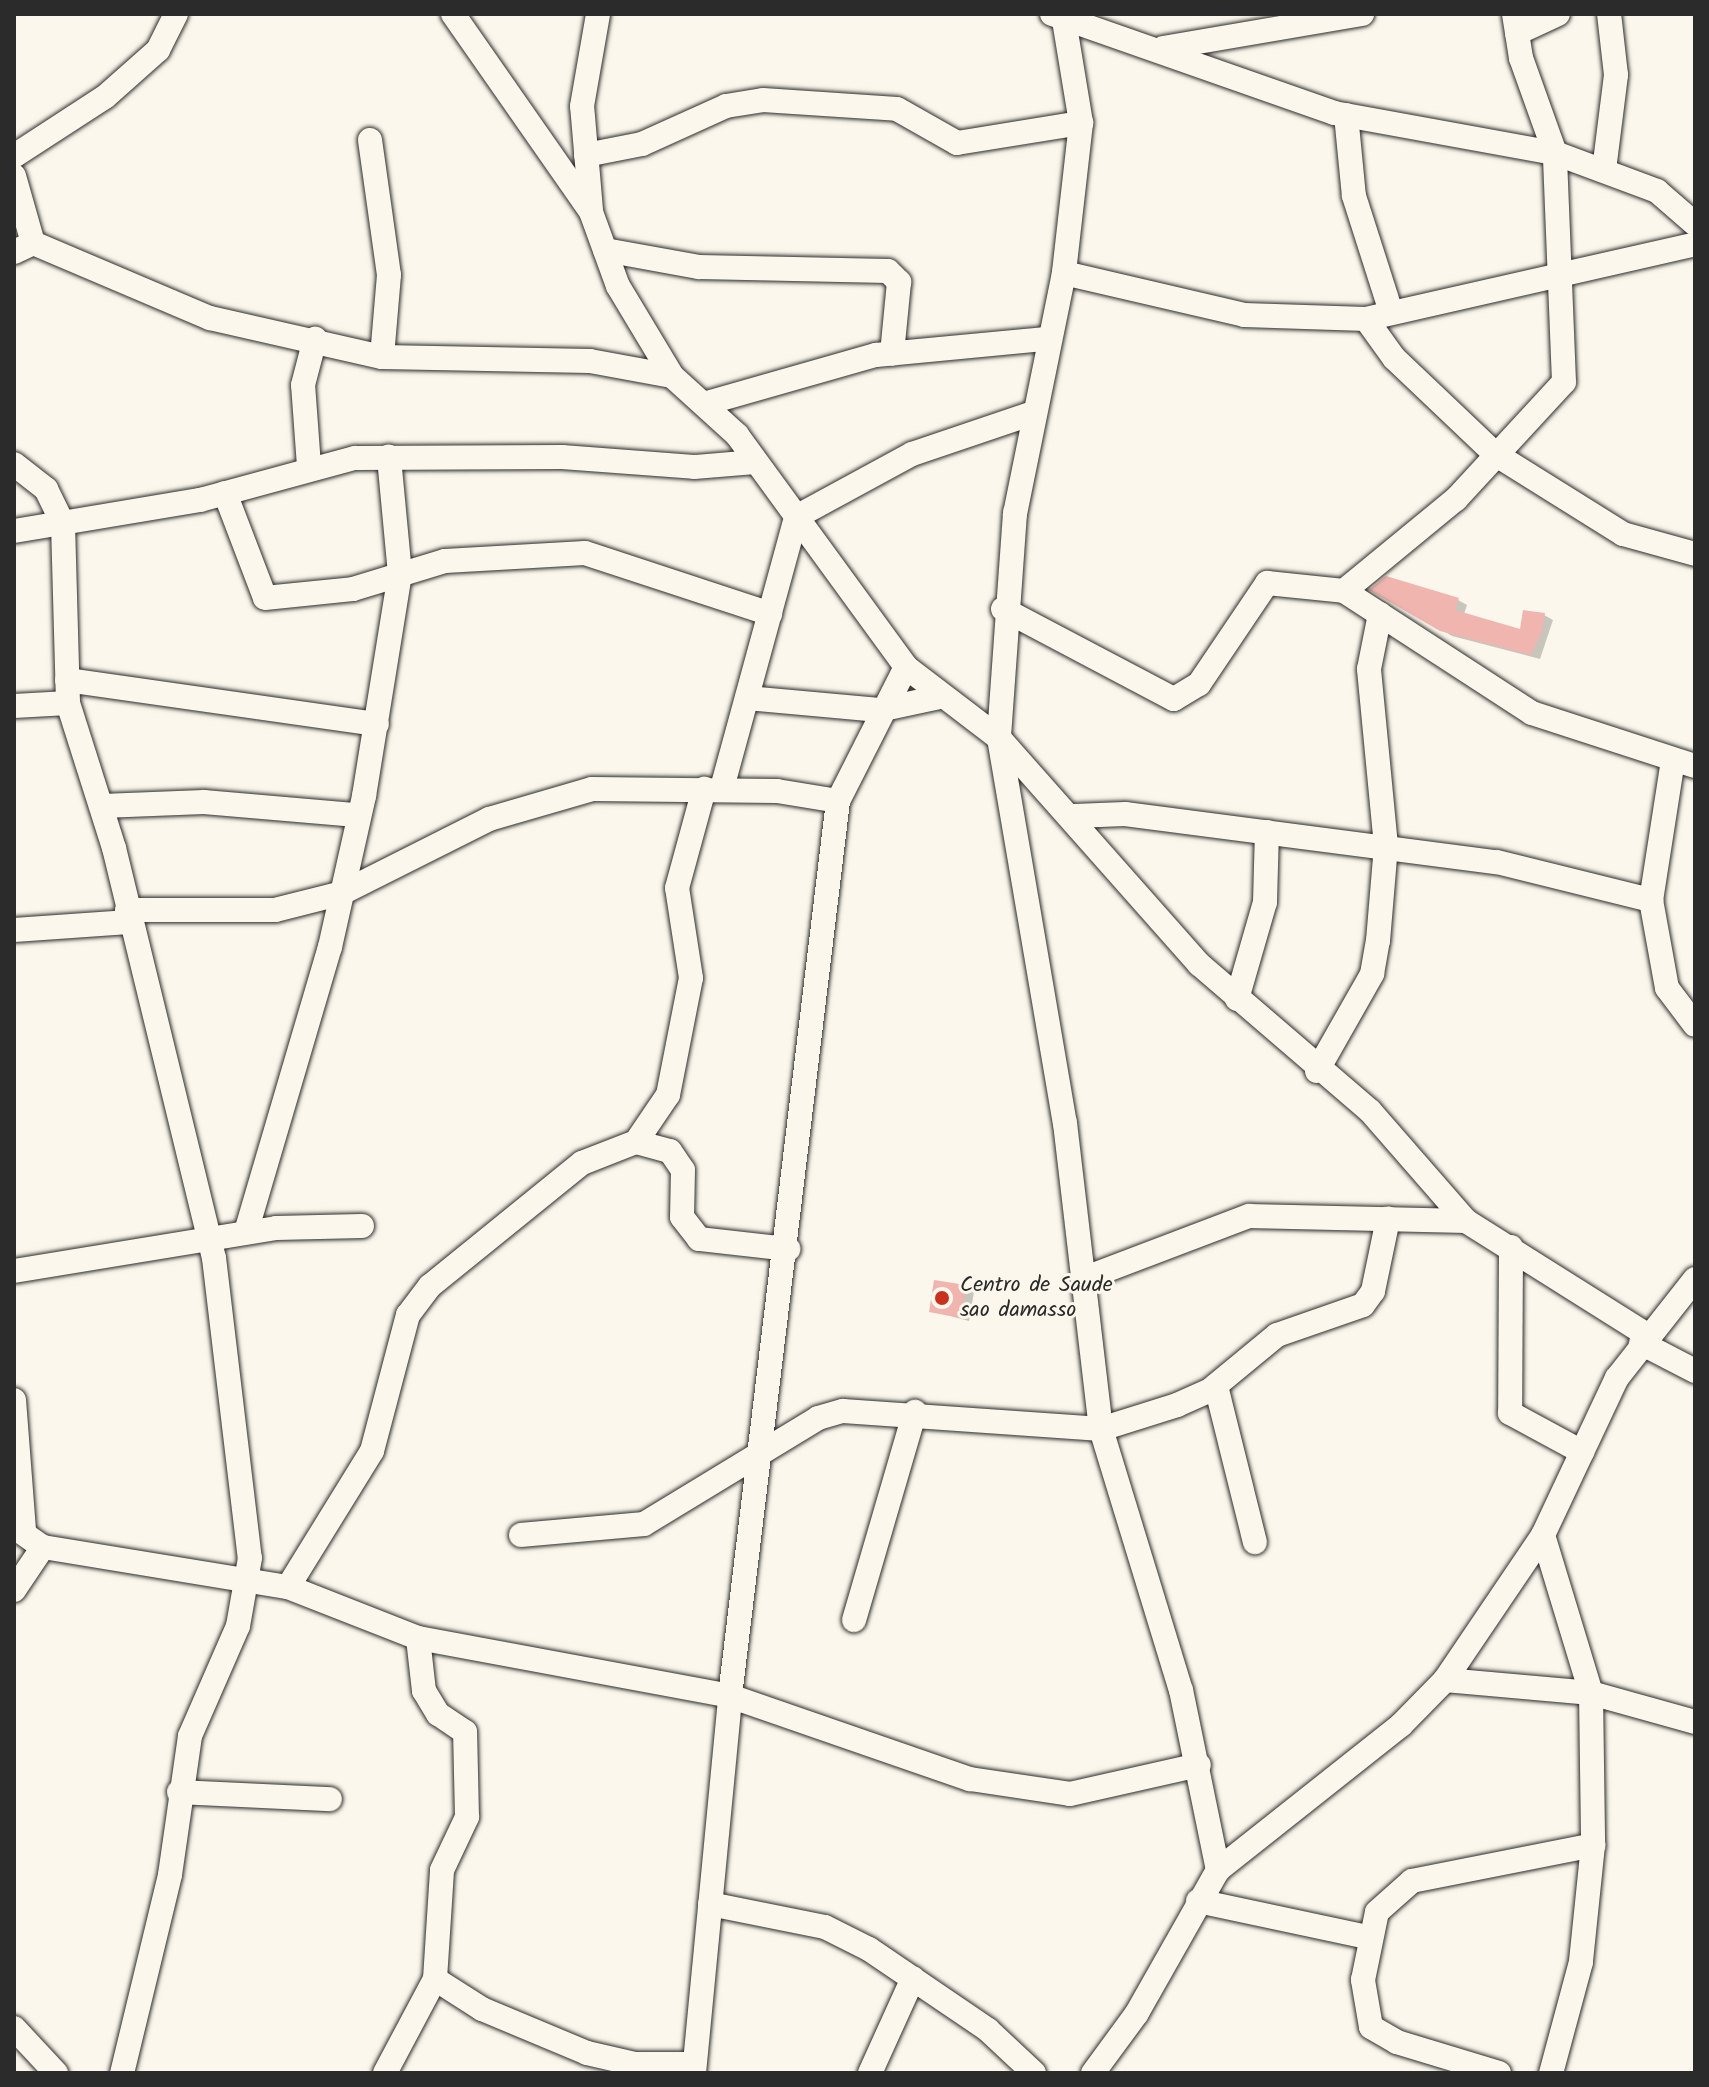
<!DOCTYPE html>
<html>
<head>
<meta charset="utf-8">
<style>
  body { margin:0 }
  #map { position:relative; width:1709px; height:2087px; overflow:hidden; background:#fbf7ec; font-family:Kalam,sans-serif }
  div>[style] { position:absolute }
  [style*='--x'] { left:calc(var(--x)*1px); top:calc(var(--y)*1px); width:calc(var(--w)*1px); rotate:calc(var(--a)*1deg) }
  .shadow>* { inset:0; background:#0003 }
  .building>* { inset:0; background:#f0b5af }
  .roads { filter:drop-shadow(0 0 2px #2b2b2b) drop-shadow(0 0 2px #2b2b2b) }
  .minor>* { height:24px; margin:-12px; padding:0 12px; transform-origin:12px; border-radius:12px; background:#fbf7ec }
  .dots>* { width:22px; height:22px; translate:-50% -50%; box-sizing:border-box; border:4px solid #fbf7ec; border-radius:50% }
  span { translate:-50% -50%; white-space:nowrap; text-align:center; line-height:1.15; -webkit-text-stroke:6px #fbf7ec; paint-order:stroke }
  .poi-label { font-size:22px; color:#2b2b2b }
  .left { translate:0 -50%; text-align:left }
  .frame { position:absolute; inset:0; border:16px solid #2b2b2b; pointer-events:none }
</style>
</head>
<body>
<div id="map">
  <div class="shadow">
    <i style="clip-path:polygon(1373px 589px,1458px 600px,1467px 605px,1464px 614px,1521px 631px,1544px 615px,1553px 620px,1540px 659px,1452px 636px)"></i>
    <i style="clip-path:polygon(936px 1282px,974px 1292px,969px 1321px,931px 1311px)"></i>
  </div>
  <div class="building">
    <i style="clip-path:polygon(1386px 576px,1459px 598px,1455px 610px,1520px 629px,1523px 610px,1545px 613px,1542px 631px,1531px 655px,1440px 631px,1369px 590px)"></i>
    <i style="clip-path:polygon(934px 1280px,966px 1285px,961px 1318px,929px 1312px)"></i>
  </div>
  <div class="roads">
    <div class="minor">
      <i style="--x:453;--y:14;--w:241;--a:55.1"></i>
      <i style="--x:591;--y:212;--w:79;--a:70"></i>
      <i style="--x:618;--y:286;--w:105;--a:59"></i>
      <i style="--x:672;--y:376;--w:88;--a:42.2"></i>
      <i style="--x:737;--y:435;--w:287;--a:53.9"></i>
      <i style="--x:906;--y:667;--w:117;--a:37.4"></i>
      <i style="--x:999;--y:738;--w:302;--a:48.5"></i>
      <i style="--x:1199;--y:964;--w:225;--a:40.7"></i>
      <i style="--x:1370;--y:1111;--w:146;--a:48.9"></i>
      <i style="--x:1466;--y:1221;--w:214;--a:32.2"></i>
      <i style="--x:1052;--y:14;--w:299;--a:19.3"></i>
      <i style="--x:1334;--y:113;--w:225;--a:10.3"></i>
      <i style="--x:1555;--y:153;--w:109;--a:20.4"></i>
      <i style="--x:1657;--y:191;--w:50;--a:41"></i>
      <i style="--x:1063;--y:14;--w:110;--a:80.6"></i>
      <i style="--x:1081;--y:123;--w:151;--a:96.5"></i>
      <i style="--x:1064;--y:273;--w:245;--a:101.5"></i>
      <i style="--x:1015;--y:513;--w:226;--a:94.1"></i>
      <i style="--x:999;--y:738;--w:391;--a:80.3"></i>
      <i style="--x:1065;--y:1123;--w:308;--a:83.3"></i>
      <i style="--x:1101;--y:1429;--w:273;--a:73"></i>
      <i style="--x:1181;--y:1690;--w:184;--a:78.4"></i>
      <i style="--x:1517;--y:33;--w:45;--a:-24.9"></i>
      <i style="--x:1163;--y:48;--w:202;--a:-9.7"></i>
      <i style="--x:1346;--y:115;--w:81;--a:84.4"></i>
      <i style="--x:1354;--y:196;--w:122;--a:72.3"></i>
      <i style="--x:370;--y:140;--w:136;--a:82"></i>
      <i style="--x:389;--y:275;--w:82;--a:94.9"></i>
      <i style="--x:586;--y:155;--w:57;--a:-11.1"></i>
      <i style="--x:642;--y:144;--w:92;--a:-24.3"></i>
      <i style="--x:726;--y:106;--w:37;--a:-9"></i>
      <i style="--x:763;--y:100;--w:134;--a:3.8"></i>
      <i style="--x:897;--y:109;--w:69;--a:29.5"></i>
      <i style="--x:957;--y:143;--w:126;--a:-9.2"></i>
      <i style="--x:14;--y:156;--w:108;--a:-33"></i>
      <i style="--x:105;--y:97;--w:71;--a:-41.6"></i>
      <i style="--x:158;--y:50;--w:40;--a:-63.4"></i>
      <i style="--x:1604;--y:170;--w:96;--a:-82.8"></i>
      <i style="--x:1616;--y:75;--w:61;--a:-96.5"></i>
      <i style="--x:14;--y:176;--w:70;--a:74.2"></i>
      <i style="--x:591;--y:210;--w:104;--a:-94.9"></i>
      <i style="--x:582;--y:106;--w:93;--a:-80.1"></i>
      <i style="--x:605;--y:250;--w:96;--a:10.3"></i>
      <i style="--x:699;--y:267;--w:189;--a:1.2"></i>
      <i style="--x:888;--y:271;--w:16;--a:45"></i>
      <i style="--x:899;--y:282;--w:72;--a:95.6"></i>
      <i style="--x:14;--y:252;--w:21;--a:-25"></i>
      <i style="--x:33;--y:243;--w:192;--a:23"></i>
      <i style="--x:210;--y:318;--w:176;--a:12.8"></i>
      <i style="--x:382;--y:357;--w:208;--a:1.1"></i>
      <i style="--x:590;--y:361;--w:83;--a:10.4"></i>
      <i style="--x:1064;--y:273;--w:185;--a:13.1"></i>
      <i style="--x:1244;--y:315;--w:122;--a:1.9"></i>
      <i style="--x:1366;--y:319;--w:337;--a:-12.8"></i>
      <i style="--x:1366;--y:319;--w:48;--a:54.3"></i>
      <i style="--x:1394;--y:358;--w:139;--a:43.5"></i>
      <i style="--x:1495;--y:454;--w:151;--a:32"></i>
      <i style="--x:1623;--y:534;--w:75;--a:15.5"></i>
      <i style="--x:707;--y:403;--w:176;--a:-15.9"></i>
      <i style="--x:876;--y:355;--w:171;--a:-5.4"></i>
      <i style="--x:14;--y:464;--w:41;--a:38"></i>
      <i style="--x:46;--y:489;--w:39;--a:64"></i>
      <i style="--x:63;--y:524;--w:179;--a:88.4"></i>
      <i style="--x:68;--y:703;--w:152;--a:72.4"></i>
      <i style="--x:114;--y:848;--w:422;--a:76.3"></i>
      <i style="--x:214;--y:1258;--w:302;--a:83.2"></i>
      <i style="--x:250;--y:1558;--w:69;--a:100"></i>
      <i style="--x:238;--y:1626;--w:120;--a:113.6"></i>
      <i style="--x:190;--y:1736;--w:140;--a:98.2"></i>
      <i style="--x:170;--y:1875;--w:204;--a:103.6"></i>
      <i style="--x:309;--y:466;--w:81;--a:-94.2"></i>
      <i style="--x:303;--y:385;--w:48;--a:-75.4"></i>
      <i style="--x:225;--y:493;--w:112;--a:69.1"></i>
      <i style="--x:265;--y:598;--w:88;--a:-5.8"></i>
      <i style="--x:353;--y:589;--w:96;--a:-16.9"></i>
      <i style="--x:445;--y:561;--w:140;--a:-3.3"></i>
      <i style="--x:585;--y:553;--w:195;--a:18.2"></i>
      <i style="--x:14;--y:531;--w:189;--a:-9.5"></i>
      <i style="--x:200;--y:500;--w:161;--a:-15.2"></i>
      <i style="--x:355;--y:458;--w:207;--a:-0.3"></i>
      <i style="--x:562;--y:457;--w:132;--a:4.3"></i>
      <i style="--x:694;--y:467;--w:61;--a:-4.7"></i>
      <i style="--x:1344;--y:591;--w:145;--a:-39.4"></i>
      <i style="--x:1456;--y:499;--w:159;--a:-47.3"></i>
      <i style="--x:1564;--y:382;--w:229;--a:-92.3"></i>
      <i style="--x:1555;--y:153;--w:101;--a:-109.7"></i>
      <i style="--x:1521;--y:58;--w:45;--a:-99"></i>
      <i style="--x:1003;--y:609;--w:193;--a:27.8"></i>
      <i style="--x:1174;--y:699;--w:29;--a:-31"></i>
      <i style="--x:1199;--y:684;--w:122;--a:-56"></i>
      <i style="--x:1267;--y:583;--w:77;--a:5.9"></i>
      <i style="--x:1344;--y:591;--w:224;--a:33"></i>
      <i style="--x:1532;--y:713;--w:171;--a:18"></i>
      <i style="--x:67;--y:680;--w:313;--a:8.1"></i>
      <i style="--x:747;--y:698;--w:133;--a:5.2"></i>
      <i style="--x:879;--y:710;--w:62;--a:-12"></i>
      <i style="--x:14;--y:706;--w:54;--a:-3.2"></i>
      <i style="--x:1673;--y:760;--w:142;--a:98.9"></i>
      <i style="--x:1651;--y:900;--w:89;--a:79.7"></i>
      <i style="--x:1667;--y:988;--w:46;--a:52.9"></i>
      <i style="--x:722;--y:788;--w:281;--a:-74.7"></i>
      <i style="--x:796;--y:517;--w:132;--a:-28.5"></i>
      <i style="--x:912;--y:454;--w:128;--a:-18.7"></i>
      <i style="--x:102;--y:806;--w:102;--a:-2.2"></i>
      <i style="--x:204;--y:802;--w:153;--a:4.9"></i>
      <i style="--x:1074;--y:816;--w:51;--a:-2.2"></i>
      <i style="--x:1125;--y:814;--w:375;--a:7.4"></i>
      <i style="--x:1497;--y:862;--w:159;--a:13.9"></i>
      <i style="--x:127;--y:910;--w:148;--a:0"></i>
      <i style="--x:275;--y:910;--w:69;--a:-14.2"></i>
      <i style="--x:342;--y:893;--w:165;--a:-26.7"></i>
      <i style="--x:489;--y:819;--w:107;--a:-16.2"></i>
      <i style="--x:592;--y:789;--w:185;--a:0.6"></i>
      <i style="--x:777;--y:791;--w:62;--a:9.3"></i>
      <i style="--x:14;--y:930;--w:115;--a:-4"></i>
      <i style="--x:1237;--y:999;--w:101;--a:-73.9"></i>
      <i style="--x:1265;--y:902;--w:70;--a:-88.4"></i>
      <i style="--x:1317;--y:1071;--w:112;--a:-60.4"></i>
      <i style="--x:1372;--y:974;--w:34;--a:-80"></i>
      <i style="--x:1378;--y:941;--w:95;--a:-85.2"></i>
      <i style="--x:1386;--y:846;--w:178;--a:-95.5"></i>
      <i style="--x:1369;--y:669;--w:56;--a:-78.7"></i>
      <i style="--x:636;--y:1142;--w:57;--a:-55.8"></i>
      <i style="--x:668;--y:1095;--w:119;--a:-78.9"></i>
      <i style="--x:691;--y:978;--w:91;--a:-98.8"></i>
      <i style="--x:677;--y:888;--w:103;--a:-74.7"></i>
      <i style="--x:246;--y:1232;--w:297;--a:-73.6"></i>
      <i style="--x:330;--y:947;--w:155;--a:-77.3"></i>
      <i style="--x:364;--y:796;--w:225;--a:-80.8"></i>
      <i style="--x:400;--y:574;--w:118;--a:-95.4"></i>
      <i style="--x:1511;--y:1247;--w:166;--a:90.3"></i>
      <i style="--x:1510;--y:1413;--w:82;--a:28.4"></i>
      <i style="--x:14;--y:1271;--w:266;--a:-9.3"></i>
      <i style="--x:276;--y:1228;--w:86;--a:-1.3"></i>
      <i style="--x:1083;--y:1279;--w:178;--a:-20.8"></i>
      <i style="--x:1249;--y:1216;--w:217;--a:1.3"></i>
      <i style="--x:1641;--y:1343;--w:61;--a:27.4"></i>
      <i style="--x:1216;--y:1386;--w:161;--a:76"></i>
      <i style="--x:14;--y:1400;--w:129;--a:85.6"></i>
      <i style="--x:14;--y:1527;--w:35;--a:35"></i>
      <i style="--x:43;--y:1547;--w:248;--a:9.3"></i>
      <i style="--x:288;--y:1587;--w:140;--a:21.4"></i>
      <i style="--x:418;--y:1638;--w:317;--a:10.5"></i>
      <i style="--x:730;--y:1696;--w:254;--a:19.1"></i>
      <i style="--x:970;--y:1779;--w:101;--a:8.5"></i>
      <i style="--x:1070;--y:1794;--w:132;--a:-12.7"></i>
      <i style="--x:521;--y:1535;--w:123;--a:-5.1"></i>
      <i style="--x:644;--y:1524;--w:204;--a:-31.3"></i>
      <i style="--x:818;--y:1418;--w:26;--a:-16"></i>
      <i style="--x:843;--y:1411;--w:259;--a:4"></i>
      <i style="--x:1101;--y:1429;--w:80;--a:-17.5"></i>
      <i style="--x:1177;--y:1405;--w:35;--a:-24"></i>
      <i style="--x:1209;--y:1391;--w:88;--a:-39.5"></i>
      <i style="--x:1277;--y:1335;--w:91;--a:-19.2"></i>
      <i style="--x:1363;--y:1305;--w:17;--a:-54"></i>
      <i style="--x:1373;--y:1291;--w:74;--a:-78.2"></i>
      <i style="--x:1543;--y:1535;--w:165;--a:73.1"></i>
      <i style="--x:1591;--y:1693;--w:152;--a:89.2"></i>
      <i style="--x:1593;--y:1845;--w:118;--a:95.9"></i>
      <i style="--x:1581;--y:1962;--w:115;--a:105.1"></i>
      <i style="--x:288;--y:1587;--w:160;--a:-58.3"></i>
      <i style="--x:372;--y:1451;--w:141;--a:-75.2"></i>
      <i style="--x:408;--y:1315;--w:36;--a:-53"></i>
      <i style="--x:430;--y:1286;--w:196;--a:-39"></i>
      <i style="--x:582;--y:1163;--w:58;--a:-21.3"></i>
      <i style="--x:636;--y:1142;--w:35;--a:15"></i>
      <i style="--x:670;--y:1151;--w:23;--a:56"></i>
      <i style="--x:683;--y:1170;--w:47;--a:91.2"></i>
      <i style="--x:682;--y:1217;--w:28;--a:52"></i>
      <i style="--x:699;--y:1239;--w:90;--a:6.4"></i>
      <i style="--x:14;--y:1590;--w:52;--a:-56"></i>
      <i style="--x:854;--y:1620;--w:217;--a:-73.7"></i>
      <i style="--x:1445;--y:1680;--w:147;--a:5.1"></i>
      <i style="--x:1591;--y:1693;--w:108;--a:15.6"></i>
      <i style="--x:179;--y:1792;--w:151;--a:2.7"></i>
      <i style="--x:1198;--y:1901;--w:173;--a:12"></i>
      <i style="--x:710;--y:1904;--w:117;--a:11.3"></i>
      <i style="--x:825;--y:1927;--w:49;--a:26.6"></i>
      <i style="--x:869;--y:1949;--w:144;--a:34.2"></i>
      <i style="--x:988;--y:2030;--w:63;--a:43.1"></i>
      <i style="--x:435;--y:1979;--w:56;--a:32.6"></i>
      <i style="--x:482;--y:2009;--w:114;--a:22.7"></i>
      <i style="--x:587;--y:2053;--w:49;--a:12.9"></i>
      <i style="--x:635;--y:2064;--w:59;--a:0"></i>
      <i style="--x:14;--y:2028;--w:62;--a:47"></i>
      <i style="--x:385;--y:2073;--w:106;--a:-62"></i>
      <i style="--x:435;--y:1979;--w:109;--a:-86.3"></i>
      <i style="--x:442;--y:1870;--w:59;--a:-64.7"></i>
      <i style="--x:467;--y:1817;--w:85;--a:-91.3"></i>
      <i style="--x:465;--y:1732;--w:32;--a:-146"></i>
      <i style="--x:438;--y:1714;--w:27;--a:-121"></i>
      <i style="--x:424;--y:1691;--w:53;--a:-96.5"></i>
      <i style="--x:694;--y:2073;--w:379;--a:-84.5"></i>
      <i style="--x:730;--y:1696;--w:901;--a:-83.12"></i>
      <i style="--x:838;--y:801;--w:150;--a:-63.1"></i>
      <i style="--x:870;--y:2073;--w:104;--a:-65.6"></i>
      <i style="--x:1093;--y:2073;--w:74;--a:-53.7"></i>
      <i style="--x:1137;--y:2013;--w:164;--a:-60.5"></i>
      <i style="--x:1218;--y:1870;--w:233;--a:-38.4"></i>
      <i style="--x:1401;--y:1725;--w:63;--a:-45.6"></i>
      <i style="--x:1445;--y:1680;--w:175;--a:-55.9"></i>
      <i style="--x:1543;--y:1535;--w:174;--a:-64.8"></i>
      <i style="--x:1617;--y:1378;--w:126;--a:-51.8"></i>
      <i style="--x:1499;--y:2073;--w:107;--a:-163.1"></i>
      <i style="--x:1397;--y:2042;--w:30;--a:-150"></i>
      <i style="--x:1371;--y:2027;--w:48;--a:-99.7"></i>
      <i style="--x:1363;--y:1980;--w:69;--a:-78.4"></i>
      <i style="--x:1377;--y:1912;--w:47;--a:-41.5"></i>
      <i style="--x:1412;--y:1881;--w:185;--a:-11.2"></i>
    </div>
  </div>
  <div class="dots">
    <i style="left:942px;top:1298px;background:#c8321e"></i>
  </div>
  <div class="poi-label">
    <span class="left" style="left:960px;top:1298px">Centro de Saude<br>sao damasso</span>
  </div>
  <div class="frame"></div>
</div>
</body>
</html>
